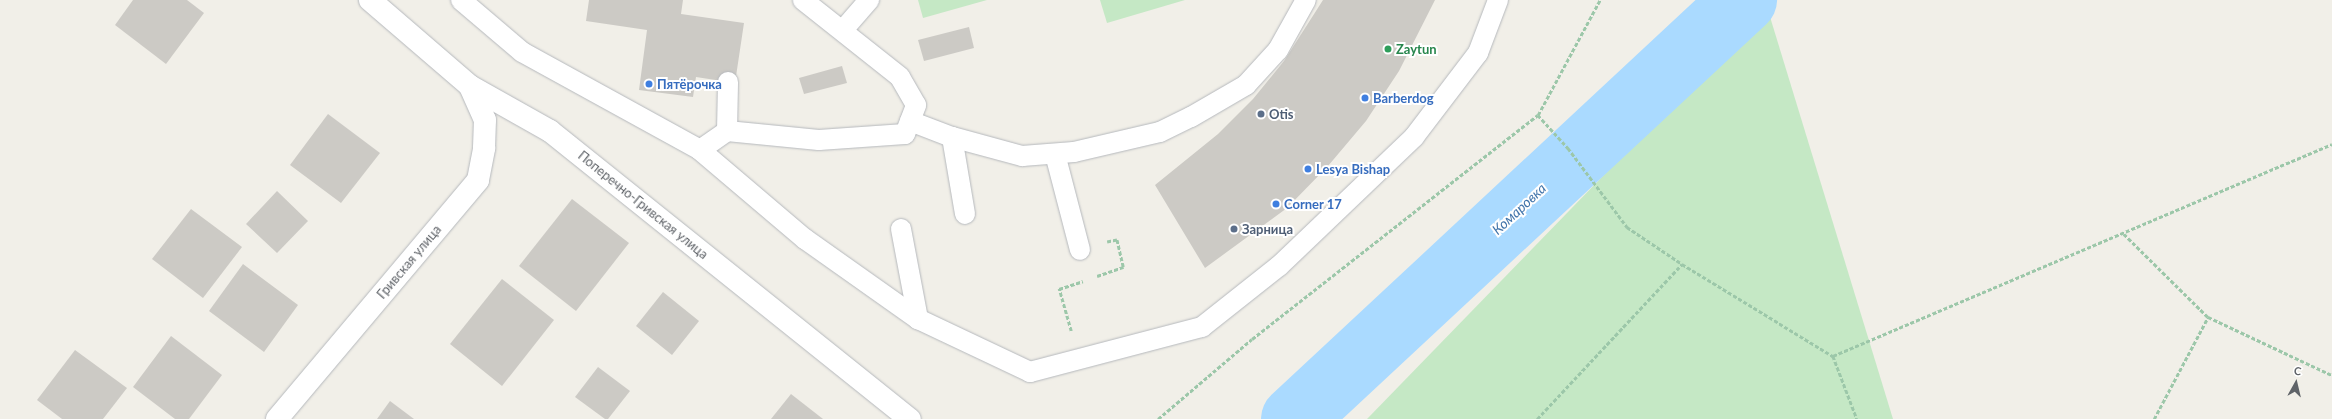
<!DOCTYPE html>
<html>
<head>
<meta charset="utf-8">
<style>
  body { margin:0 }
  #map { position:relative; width:2332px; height:419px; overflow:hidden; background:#f1efe8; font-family:Lato,sans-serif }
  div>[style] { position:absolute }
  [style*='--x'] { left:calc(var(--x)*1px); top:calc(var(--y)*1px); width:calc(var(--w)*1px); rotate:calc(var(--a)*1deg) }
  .green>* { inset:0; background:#c5e8c5 }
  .river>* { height:66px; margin:-33px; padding:0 33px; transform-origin:33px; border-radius:33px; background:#aadaff }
  .building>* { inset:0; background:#cccac5 }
  .path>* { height:2.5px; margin-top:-1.25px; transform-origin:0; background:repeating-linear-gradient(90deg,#9cc7a9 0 4px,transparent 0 6px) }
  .roads { filter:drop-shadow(0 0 1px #b5b8bc) drop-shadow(0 0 1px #b5b8bc) }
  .lane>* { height:20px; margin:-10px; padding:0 10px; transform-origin:10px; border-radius:10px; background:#fff }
  .street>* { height:22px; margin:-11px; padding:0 11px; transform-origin:11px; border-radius:11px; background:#fff }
  .secondary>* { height:22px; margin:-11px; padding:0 11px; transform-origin:11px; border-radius:11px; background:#fff }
  .dots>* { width:11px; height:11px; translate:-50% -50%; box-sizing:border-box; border:2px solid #fff; border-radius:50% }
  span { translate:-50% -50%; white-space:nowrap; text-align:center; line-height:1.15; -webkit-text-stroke:4px #fff; paint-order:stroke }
  .leisure-label { font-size:13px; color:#27864d; font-weight:700 }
  .left { translate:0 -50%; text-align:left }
  .shop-label { font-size:13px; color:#366cbe; font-weight:700 }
  .service-label { font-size:13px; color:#4e5e75; font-weight:700 }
  .street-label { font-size:13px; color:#5f6368 }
  .water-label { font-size:14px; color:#4174aa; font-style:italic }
  .north { position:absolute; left:2276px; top:363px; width:40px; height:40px; -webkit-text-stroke:3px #fff; paint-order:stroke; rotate:8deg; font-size:11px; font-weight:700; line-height:16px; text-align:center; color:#5f6368 }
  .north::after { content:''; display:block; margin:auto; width:14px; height:18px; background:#5f6368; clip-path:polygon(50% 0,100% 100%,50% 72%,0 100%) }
</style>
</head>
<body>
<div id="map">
  <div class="green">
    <i style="clip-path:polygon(918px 0,987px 0,923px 18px)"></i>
    <i style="clip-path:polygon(1100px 0,1185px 0,1107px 23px)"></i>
    <i style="clip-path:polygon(1767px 7px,1893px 419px,1367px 419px)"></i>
  </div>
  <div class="river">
    <i style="--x:1294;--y:419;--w:615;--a:-42.96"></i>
  </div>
  <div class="building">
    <i style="clip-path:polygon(133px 0,187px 0,204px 13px,166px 64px,115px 25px)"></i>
    <i style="clip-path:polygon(589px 0,683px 0,681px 14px,744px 23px,735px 83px,696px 77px,693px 97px,639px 90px,647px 30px,586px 21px)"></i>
    <i style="clip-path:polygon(1323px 0,1435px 0,1399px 71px,1366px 121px,1328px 166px,1287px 208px,1205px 268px,1155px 185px,1218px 134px,1253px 99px,1284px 61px)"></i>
    <i style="clip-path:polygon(969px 27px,974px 48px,924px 61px,918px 40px)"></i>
    <i style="clip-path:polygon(842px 66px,847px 83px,804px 94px,799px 78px)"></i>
    <i style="clip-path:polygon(328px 114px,380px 153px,341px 203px,290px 165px)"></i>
    <i style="clip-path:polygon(277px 191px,308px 221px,277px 253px,246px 224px)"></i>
    <i style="clip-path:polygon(572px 199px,629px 243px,576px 311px,519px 266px)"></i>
    <i style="clip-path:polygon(191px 209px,242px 247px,203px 298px,152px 259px)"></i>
    <i style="clip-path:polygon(243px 264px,298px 305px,264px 352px,209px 311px)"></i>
    <i style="clip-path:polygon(502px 279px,554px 320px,502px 386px,450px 344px)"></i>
    <i style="clip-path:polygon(663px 292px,699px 321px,672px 355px,636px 326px)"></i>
    <i style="clip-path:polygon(171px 336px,222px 375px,189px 419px,175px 419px,133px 387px)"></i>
    <i style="clip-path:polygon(75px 350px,127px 388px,103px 419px,62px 419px,37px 400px)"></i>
    <i style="clip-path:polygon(598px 367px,630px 391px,608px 419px,605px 419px,575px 397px)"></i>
    <i style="clip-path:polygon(791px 394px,823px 419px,771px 419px)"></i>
    <i style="clip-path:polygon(390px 401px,414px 419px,377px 419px)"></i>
  </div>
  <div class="path">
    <i style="--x:1538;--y:115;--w:45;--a:47.7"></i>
    <i style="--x:1568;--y:148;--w:99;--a:53.2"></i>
    <i style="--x:1627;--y:227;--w:66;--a:33.9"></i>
    <i style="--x:1682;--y:264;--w:177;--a:31.4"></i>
    <i style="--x:1833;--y:356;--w:67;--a:69.1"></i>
    <i style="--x:2124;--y:234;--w:118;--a:44.7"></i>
    <i style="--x:2208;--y:317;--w:137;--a:25.1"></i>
    <i style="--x:1097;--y:276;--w:28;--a:-19"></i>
    <i style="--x:1123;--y:267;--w:28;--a:-103"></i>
    <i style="--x:1117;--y:240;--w:10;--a:169"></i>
    <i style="--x:1071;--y:331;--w:44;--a:-105.9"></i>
    <i style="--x:1059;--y:289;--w:25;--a:-18"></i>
    <i style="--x:1833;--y:356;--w:542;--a:-23.02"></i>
    <i style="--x:1158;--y:419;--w:123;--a:-40.4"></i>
    <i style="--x:1252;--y:339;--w:363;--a:-38.1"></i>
    <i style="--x:1538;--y:115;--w:131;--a:-61.7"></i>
    <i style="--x:1537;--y:419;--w:212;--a:-46.9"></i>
    <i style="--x:2154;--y:419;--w:115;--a:-62.1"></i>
  </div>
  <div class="roads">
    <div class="lane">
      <i style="--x:461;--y:0;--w:80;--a:40.4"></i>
      <i style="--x:522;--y:52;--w:203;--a:28.8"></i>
      <i style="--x:700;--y:150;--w:138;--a:40.3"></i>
      <i style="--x:805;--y:239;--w:138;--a:35.3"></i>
      <i style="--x:918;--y:319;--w:124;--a:25.3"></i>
      <i style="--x:1030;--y:372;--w:178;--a:-14.7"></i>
      <i style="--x:1202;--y:327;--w:98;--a:-38.4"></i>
      <i style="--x:1279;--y:266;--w:187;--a:-43.7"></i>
      <i style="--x:1414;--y:137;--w:106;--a:-52.7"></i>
      <i style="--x:1478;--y:53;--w:57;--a:-69.3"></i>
      <i style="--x:843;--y:30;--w:40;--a:-49"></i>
      <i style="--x:910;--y:121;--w:45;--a:20.9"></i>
      <i style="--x:952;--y:137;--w:78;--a:80.4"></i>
      <i style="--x:727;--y:131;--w:49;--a:-88.8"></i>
      <i style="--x:952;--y:137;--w:73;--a:15.2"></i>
      <i style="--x:1022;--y:156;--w:52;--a:-4.4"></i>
      <i style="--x:1074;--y:152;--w:88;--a:-13.1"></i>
      <i style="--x:1160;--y:132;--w:34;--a:-26"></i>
      <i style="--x:1191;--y:117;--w:64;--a:-30.2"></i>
      <i style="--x:1246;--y:85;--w:47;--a:-47.6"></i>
      <i style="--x:1278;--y:50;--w:57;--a:-60.8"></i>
      <i style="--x:700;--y:150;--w:33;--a:-35"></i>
      <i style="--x:727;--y:131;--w:92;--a:5.6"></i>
      <i style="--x:819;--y:140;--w:86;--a:-4"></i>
      <i style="--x:905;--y:134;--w:31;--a:-69"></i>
      <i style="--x:916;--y:105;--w:32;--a:-120"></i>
      <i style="--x:900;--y:77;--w:124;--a:-141.6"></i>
      <i style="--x:1055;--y:154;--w:99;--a:75.4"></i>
      <i style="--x:901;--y:229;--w:92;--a:79.3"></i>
    </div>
    <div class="street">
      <i style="--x:470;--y:86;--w:92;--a:29.4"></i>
      <i style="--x:550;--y:131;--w:461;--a:38.7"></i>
    </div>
    <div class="secondary">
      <i style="--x:277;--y:419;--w:312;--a:-49.9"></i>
      <i style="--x:478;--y:180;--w:33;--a:-79"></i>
      <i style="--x:484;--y:148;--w:28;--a:-88"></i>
      <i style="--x:485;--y:120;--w:37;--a:-114"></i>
      <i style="--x:470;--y:86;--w:132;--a:-139.3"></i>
    </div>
  </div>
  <div class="dots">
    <i style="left:1388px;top:49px;background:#2e9e5b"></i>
    <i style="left:649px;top:84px;background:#3f7fe0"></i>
    <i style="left:1365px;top:98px;background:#3f7fe0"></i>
    <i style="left:1261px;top:114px;background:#5c6f8a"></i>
    <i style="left:1308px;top:169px;background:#3f7fe0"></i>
    <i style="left:1276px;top:204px;background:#3f7fe0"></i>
    <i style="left:1234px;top:229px;background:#5c6f8a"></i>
  </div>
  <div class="leisure-label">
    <span class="left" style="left:1396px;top:49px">Zaytun</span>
  </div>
  <div class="shop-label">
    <span class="left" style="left:657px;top:84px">Пятёрочка</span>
    <span class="left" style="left:1373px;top:98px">Barberdog</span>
    <span class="left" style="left:1316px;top:169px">Lesya Bishap</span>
    <span class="left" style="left:1284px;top:204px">Corner 17</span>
  </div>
  <div class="service-label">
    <span class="left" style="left:1269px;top:114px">Otis</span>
    <span class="left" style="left:1242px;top:229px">Зарница</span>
  </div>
  <div class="street-label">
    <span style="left:643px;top:205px;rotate:39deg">Поперечно-Гривская улица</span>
    <span style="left:409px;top:262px;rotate:-50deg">Гривская улица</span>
  </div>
  <div class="water-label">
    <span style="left:1519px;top:209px;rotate:-43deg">Комаровка</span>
  </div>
  <div class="north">С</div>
</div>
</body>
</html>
